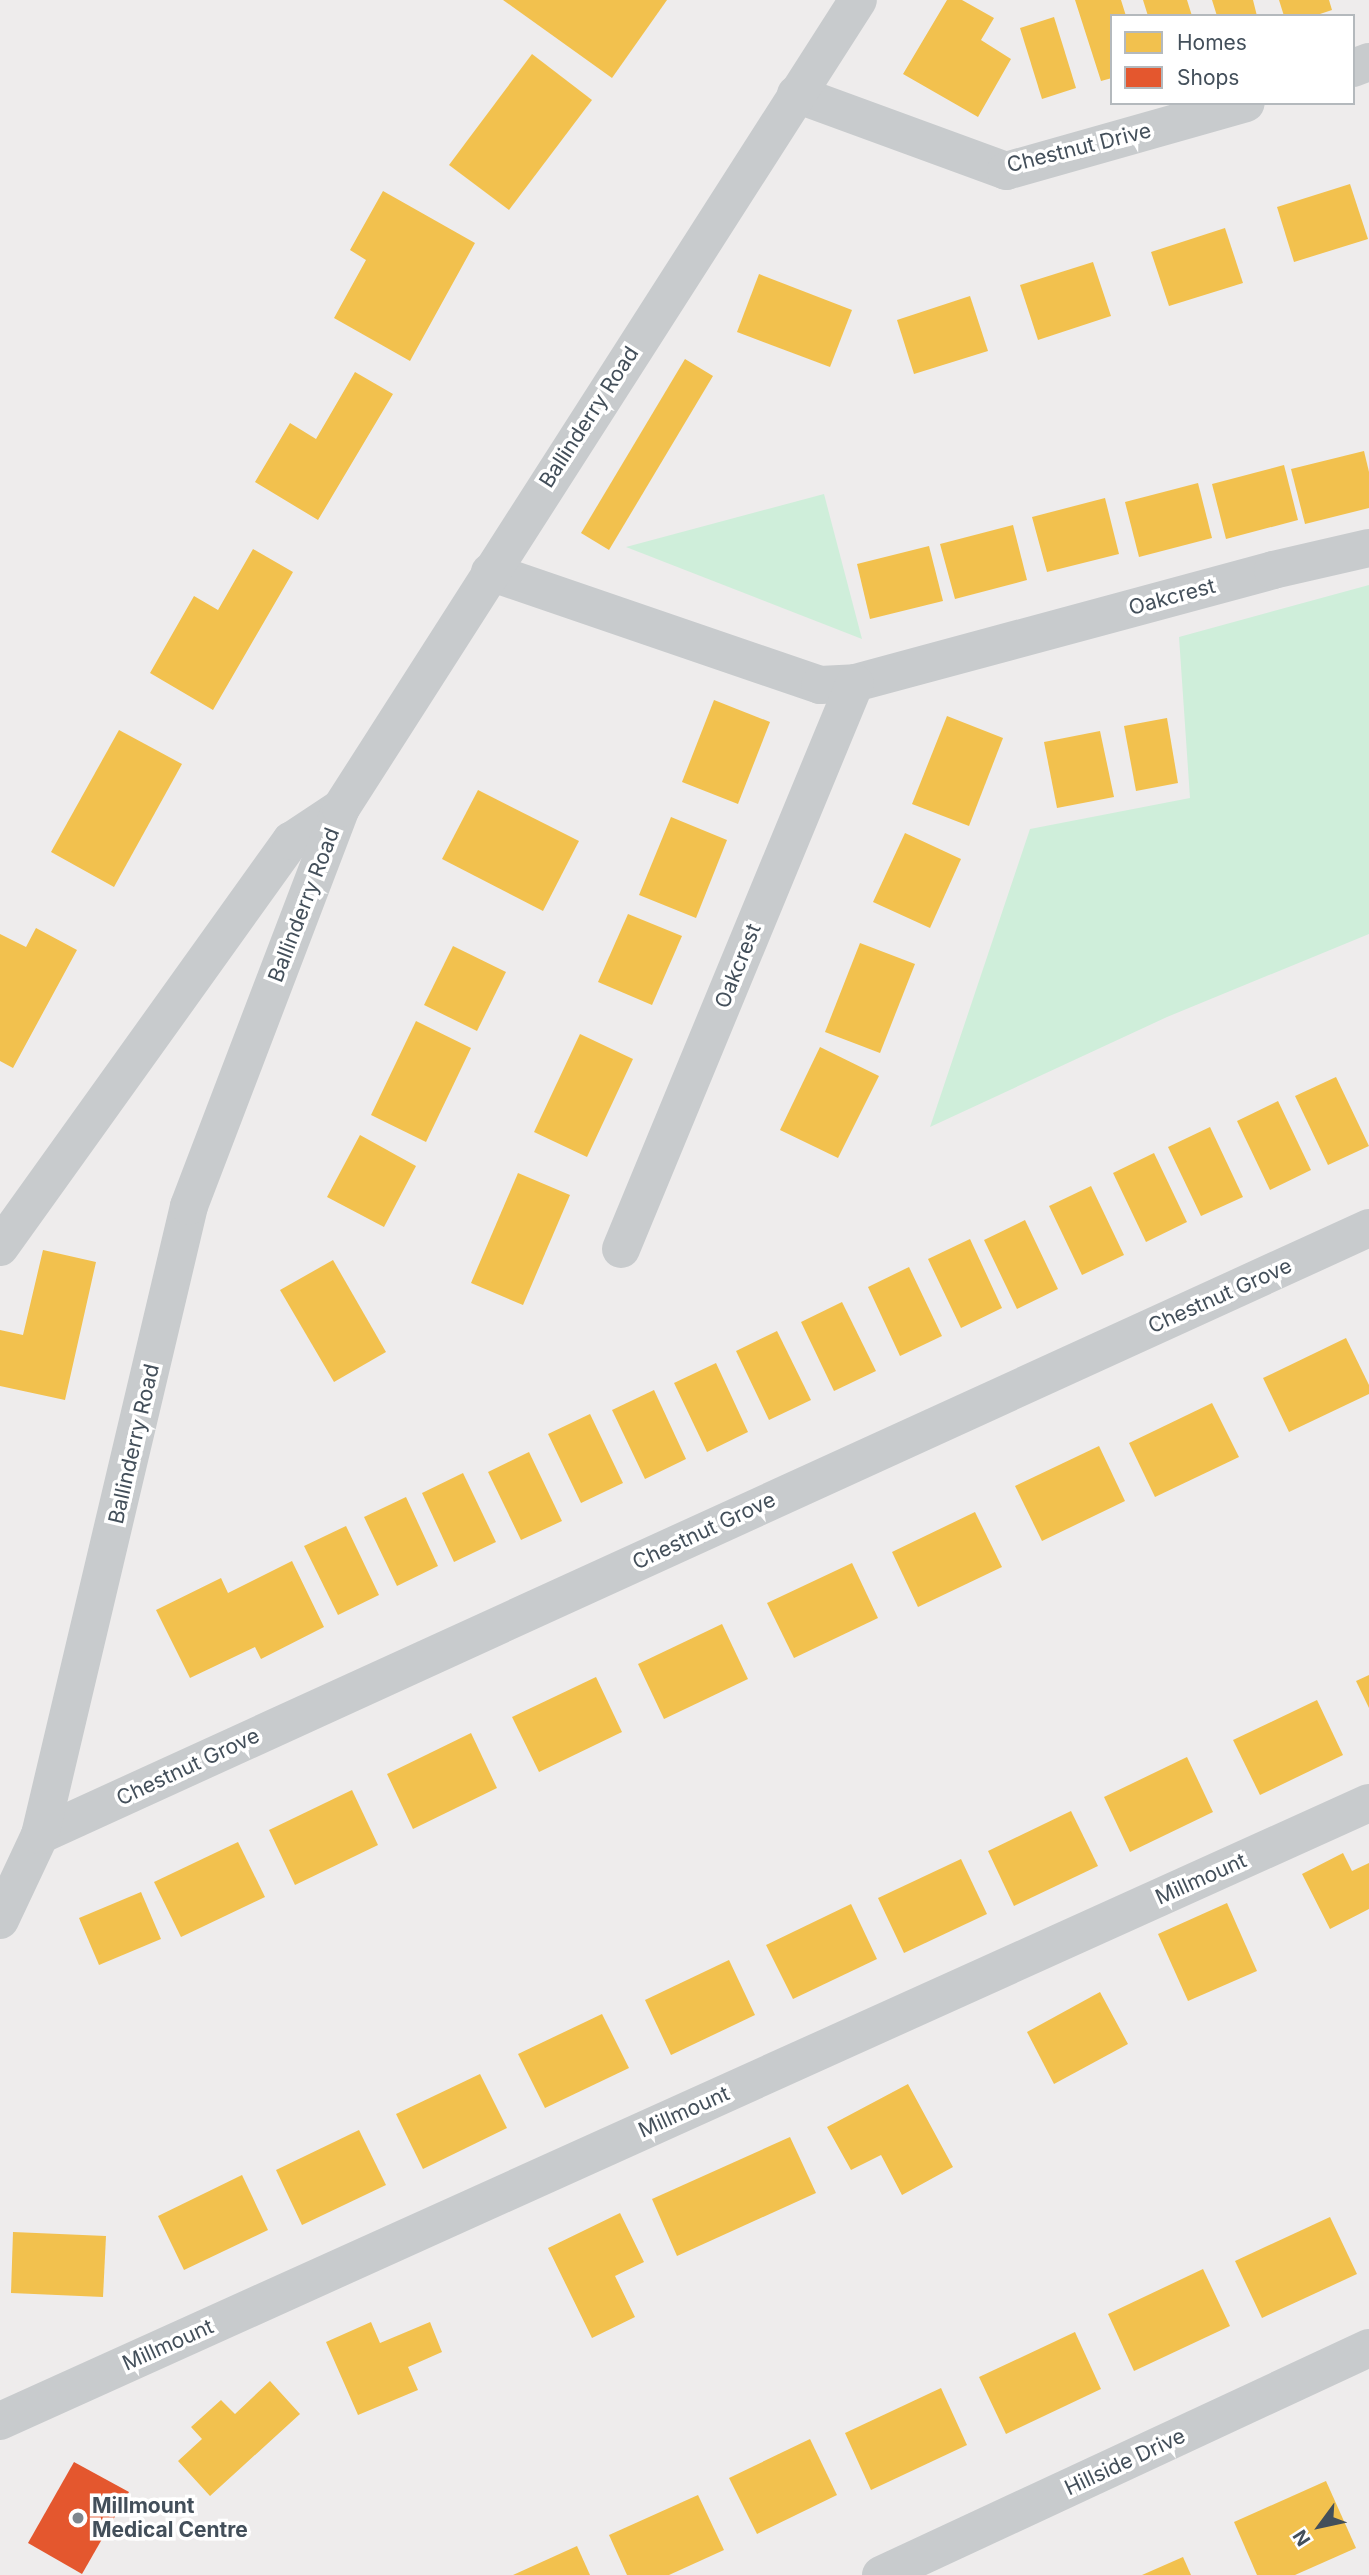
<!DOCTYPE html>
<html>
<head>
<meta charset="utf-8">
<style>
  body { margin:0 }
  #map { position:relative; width:1369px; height:2575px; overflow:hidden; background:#eeecec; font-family:Inter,sans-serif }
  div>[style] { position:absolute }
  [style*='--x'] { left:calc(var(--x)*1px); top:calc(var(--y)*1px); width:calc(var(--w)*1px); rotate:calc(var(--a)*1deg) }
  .green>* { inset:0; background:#cfeeda }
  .homes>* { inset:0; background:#f2c14e }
  .shops>* { inset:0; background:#e4572e }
  .minor>* { height:38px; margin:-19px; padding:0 19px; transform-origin:19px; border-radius:19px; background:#c8cbcd }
  .dots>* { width:19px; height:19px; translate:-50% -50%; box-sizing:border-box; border:4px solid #fff; border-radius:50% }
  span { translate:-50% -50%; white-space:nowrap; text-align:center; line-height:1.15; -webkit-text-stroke:7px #fff; paint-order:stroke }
  .street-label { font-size:21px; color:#434f5a }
  .poi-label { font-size:21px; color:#434f5a; font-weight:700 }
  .left { translate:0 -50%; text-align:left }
  .legend { position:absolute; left:1110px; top:14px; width:245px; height:91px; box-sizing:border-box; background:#fff; border:2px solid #b4b9bd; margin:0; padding:9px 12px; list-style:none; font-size:21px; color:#434f5a }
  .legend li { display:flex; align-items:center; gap:14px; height:35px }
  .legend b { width:35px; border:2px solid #b4b9bd }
  .north { position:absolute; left:1285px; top:2491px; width:70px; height:70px; -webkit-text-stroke:5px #fff; paint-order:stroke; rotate:237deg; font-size:19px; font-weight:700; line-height:28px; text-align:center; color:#434f5a }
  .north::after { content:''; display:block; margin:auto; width:24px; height:32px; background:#434f5a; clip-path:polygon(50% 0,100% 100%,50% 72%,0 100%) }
</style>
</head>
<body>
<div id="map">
  <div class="green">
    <i style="clip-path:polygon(824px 494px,862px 639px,626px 547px)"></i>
    <i style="clip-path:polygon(1369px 585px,1369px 934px,1167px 1017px,930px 1127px,1030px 829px,1190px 798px,1179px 637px)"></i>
  </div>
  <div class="homes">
    <i style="clip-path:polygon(503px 0,667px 0,612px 78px)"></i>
    <i style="clip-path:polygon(947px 0,962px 0,994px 18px,981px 40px,1011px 59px,978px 117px,903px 74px)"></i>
    <i style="clip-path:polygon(1075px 0,1121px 0,1126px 16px,1112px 16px,1112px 78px,1101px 81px)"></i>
    <i style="clip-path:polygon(1143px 0,1187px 0,1192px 16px,1148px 16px)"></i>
    <i style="clip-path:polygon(1212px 0,1253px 0,1257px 16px,1217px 16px)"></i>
    <i style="clip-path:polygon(1279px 0,1329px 0,1332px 10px,1314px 16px,1284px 16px)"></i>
    <i style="clip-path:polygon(1054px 17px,1076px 88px,1042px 99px,1020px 28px)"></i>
    <i style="clip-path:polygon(532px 54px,592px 100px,509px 210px,449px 165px)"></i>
    <i style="clip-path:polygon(1350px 184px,1368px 239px,1294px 262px,1277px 207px)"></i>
    <i style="clip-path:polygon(383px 191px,475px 243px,410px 361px,334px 318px,366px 260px,350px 250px)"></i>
    <i style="clip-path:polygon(1225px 228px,1243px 283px,1169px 306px,1151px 252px)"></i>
    <i style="clip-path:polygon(1093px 262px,1111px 316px,1038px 340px,1020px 285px)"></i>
    <i style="clip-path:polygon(759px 274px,852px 310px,830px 367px,737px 332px)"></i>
    <i style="clip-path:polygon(970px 296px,988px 351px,914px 374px,897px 320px)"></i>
    <i style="clip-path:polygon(685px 359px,713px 376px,609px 550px,581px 533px)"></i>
    <i style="clip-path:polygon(355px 372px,393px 394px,318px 520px,255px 482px,290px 423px,316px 439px)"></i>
    <i style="clip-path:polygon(1364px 451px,1369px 472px,1369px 508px,1305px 524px,1291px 469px)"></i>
    <i style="clip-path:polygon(1284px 465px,1298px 520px,1226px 539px,1212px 484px)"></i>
    <i style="clip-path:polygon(1198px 483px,1212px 538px,1139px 557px,1125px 502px)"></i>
    <i style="clip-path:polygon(1105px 498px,1119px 554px,1047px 572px,1032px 517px)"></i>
    <i style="clip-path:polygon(1013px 525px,1027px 580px,955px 599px,940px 544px)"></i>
    <i style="clip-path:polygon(929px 546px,943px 601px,870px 619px,857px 564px)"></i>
    <i style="clip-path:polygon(253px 549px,293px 572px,213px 710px,150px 673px,194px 596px,218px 610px)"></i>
    <i style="clip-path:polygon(714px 700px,770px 722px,738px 804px,682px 782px)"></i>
    <i style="clip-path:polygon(947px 716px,1003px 738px,969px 826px,912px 804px)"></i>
    <i style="clip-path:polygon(1167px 718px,1178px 783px,1136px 791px,1124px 726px)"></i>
    <i style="clip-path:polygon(119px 730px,182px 764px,114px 887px,51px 852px)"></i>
    <i style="clip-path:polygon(1100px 731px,1114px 797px,1057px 808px,1044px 742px)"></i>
    <i style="clip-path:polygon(478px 790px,579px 841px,543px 911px,442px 859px)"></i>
    <i style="clip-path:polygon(671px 817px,727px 840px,696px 918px,639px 895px)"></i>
    <i style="clip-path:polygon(905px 833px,961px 859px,930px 928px,873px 902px)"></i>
    <i style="clip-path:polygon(628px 914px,682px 936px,652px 1005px,598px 982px)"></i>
    <i style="clip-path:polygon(36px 928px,77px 950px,13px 1068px,0 1061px,0 934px,26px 947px)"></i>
    <i style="clip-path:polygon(860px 943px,915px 964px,880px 1053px,825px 1032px)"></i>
    <i style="clip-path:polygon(453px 946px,506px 972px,477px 1031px,424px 1005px)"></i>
    <i style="clip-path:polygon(416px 1021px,471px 1048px,426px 1142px,371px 1115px)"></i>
    <i style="clip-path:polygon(580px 1034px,633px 1059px,587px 1157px,534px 1132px)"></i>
    <i style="clip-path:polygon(820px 1047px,879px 1076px,838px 1158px,780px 1130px)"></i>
    <i style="clip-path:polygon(1336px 1077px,1369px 1146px,1328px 1165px,1295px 1096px)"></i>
    <i style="clip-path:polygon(1278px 1101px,1311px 1170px,1270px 1190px,1237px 1121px)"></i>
    <i style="clip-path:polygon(1210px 1127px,1243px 1197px,1201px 1216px,1168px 1147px)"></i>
    <i style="clip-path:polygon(360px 1135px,416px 1166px,384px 1227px,327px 1197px)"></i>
    <i style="clip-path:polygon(1154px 1153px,1187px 1222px,1146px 1242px,1113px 1173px)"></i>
    <i style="clip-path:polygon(518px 1173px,570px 1195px,523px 1305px,471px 1283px)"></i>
    <i style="clip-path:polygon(1091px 1186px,1124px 1255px,1082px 1275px,1049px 1206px)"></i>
    <i style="clip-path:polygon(1025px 1220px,1058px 1289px,1017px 1309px,984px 1240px)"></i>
    <i style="clip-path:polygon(970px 1239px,1002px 1308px,961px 1328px,928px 1259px)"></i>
    <i style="clip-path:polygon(43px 1250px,96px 1262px,65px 1400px,0 1386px,0 1330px,23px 1335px)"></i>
    <i style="clip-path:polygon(333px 1260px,386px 1352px,334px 1382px,280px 1290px)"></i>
    <i style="clip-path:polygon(909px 1267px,942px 1336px,900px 1356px,868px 1287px)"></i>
    <i style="clip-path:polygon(842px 1302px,876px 1371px,834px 1391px,801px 1322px)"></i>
    <i style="clip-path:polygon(777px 1331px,811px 1400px,769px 1420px,736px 1351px)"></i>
    <i style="clip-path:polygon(1346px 1338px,1369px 1385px,1369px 1394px,1289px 1432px,1263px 1378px)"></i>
    <i style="clip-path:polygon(716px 1363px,748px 1432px,707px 1452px,674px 1383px)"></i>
    <i style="clip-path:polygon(654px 1390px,686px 1459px,645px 1479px,612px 1410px)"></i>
    <i style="clip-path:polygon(1212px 1403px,1239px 1457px,1155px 1497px,1129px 1443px)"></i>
    <i style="clip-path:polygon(590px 1414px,623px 1483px,581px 1503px,548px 1434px)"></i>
    <i style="clip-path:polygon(1099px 1446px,1125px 1501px,1042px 1541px,1015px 1486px)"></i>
    <i style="clip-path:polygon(529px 1452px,562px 1521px,521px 1540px,488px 1472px)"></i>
    <i style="clip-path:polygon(463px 1473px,496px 1542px,454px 1562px,422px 1493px)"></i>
    <i style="clip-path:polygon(406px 1497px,438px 1566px,397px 1586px,364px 1517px)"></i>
    <i style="clip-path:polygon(975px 1512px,1002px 1567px,918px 1607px,892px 1552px)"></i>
    <i style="clip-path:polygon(346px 1526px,379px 1595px,338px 1615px,304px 1546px)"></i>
    <i style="clip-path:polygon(292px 1561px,324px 1627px,261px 1659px,255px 1647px,190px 1678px,156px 1610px,221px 1578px,228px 1593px)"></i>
    <i style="clip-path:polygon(852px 1563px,878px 1618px,794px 1658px,767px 1603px)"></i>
    <i style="clip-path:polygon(722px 1624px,748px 1679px,664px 1719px,638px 1664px)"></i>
    <i style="clip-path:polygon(1369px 1675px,1369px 1708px,1356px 1681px)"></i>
    <i style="clip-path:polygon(596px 1677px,622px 1732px,539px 1772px,512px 1717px)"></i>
    <i style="clip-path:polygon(1317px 1700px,1343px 1755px,1260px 1795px,1233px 1740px)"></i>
    <i style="clip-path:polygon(471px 1733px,497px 1788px,413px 1829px,387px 1774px)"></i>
    <i style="clip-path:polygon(1187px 1757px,1213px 1812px,1130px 1852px,1104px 1797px)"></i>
    <i style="clip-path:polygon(352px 1790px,378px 1845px,295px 1885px,269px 1830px)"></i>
    <i style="clip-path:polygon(1071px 1811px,1098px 1866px,1014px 1906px,988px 1851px)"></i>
    <i style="clip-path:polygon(238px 1842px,265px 1897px,181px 1937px,154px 1882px)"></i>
    <i style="clip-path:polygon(1343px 1853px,1352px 1871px,1369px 1863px,1369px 1909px,1330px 1929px,1302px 1874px)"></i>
    <i style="clip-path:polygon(961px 1859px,987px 1914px,904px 1953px,878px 1898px)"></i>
    <i style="clip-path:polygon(141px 1892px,161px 1939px,99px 1965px,79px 1918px)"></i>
    <i style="clip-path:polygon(1227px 1903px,1257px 1971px,1188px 2001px,1158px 1934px)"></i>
    <i style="clip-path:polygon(851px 1904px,877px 1959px,793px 1999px,766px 1945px)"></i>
    <i style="clip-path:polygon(729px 1960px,755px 2015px,671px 2055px,645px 2000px)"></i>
    <i style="clip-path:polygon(1100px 1992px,1128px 2044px,1054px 2084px,1027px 2032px)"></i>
    <i style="clip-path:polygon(602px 2014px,629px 2068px,545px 2108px,518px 2054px)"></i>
    <i style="clip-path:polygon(480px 2074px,507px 2128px,423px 2169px,396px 2114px)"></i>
    <i style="clip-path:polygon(908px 2084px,953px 2167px,902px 2195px,881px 2155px,851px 2170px,827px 2127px)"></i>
    <i style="clip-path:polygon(359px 2130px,386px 2185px,302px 2225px,276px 2170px)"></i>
    <i style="clip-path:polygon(790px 2137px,816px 2193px,677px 2256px,652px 2199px)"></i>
    <i style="clip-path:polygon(242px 2175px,268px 2230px,184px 2270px,158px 2216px)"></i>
    <i style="clip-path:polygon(620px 2213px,644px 2262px,615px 2276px,635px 2317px,592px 2338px,548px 2248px)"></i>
    <i style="clip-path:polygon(1330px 2217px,1357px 2274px,1262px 2318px,1235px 2261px)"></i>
    <i style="clip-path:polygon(13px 2232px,106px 2236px,103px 2297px,11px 2293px)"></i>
    <i style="clip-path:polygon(1203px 2269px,1230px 2326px,1134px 2371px,1108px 2314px)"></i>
    <i style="clip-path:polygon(371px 2322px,380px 2343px,430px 2322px,442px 2352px,408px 2367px,418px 2390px,358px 2415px,326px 2342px)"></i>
    <i style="clip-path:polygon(1075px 2332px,1101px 2389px,1006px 2434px,979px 2377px)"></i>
    <i style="clip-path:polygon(270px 2381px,300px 2414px,210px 2496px,178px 2461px,202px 2439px,191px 2427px,221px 2400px,235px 2414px)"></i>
    <i style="clip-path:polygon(941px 2388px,967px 2445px,871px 2490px,845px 2433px)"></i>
    <i style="clip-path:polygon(810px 2439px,837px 2495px,757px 2534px,729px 2478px)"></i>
    <i style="clip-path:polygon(1326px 2481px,1356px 2548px,1295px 2575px,1257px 2575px,1234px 2522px)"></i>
    <i style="clip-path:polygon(698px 2495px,724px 2550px,669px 2575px,627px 2575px,609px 2535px)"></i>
    <i style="clip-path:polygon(577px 2546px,590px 2575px,513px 2575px)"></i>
    <i style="clip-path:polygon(1183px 2557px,1191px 2575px,1142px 2575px)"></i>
  </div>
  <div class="shops">
    <i style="clip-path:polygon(74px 2462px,129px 2492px,82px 2574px,28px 2543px)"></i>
  </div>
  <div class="minor">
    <i style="--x:1353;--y:68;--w:17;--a:-21"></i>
    <i style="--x:796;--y:94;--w:224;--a:20.1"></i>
    <i style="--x:1006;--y:171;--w:249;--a:-15.8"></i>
    <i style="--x:490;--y:572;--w:349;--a:18.9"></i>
    <i style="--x:820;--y:685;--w:35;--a:-3"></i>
    <i style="--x:855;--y:683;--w:433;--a:-15.1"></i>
    <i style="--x:1273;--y:570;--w:98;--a:-12.9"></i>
    <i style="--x:0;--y:1247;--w:500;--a:-54.4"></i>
    <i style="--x:291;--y:841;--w:60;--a:-33.4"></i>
    <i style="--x:621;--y:1249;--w:612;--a:-67.54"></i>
    <i style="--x:40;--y:1835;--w:1461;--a:-24.55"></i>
    <i style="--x:0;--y:1920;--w:94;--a:-64.8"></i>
    <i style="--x:40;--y:1835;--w:646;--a:-76.67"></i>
    <i style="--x:189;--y:1206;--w:426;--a:-69.1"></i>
    <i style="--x:341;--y:808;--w:959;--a:-57.39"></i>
    <i style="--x:0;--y:2421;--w:1502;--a:-24.3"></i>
    <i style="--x:881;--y:2575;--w:538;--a:-24.95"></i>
  </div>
  <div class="dots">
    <i style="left:78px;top:2518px;background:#7f868d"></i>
  </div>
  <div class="street-label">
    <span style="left:1079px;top:148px;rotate:-14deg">Chestnut Drive</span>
    <span style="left:589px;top:417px;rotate:-57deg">Ballinderry Road</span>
    <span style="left:1172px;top:597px;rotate:-15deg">Oakcrest</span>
    <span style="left:304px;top:905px;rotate:-69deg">Ballinderry Road</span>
    <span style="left:738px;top:966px;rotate:-68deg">Oakcrest</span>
    <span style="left:1220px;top:1296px;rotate:-24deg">Chestnut Grove</span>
    <span style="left:134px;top:1444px;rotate:-77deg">Ballinderry Road</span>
    <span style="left:704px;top:1531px;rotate:-25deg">Chestnut Grove</span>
    <span style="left:188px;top:1767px;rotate:-25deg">Chestnut Grove</span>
    <span style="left:1201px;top:1879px;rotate:-24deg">Millmount</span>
    <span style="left:684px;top:2112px;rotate:-24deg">Millmount</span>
    <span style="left:168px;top:2345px;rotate:-24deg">Millmount</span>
    <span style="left:1125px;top:2462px;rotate:-25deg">Hillside Drive</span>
  </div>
  <div class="poi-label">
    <span class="left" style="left:92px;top:2518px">Millmount<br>Medical Centre</span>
  </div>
  <ul class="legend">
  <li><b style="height:19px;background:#f2c14e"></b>Homes</li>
  <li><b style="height:19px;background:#e4572e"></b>Shops</li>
  </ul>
  <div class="north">N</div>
</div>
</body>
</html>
